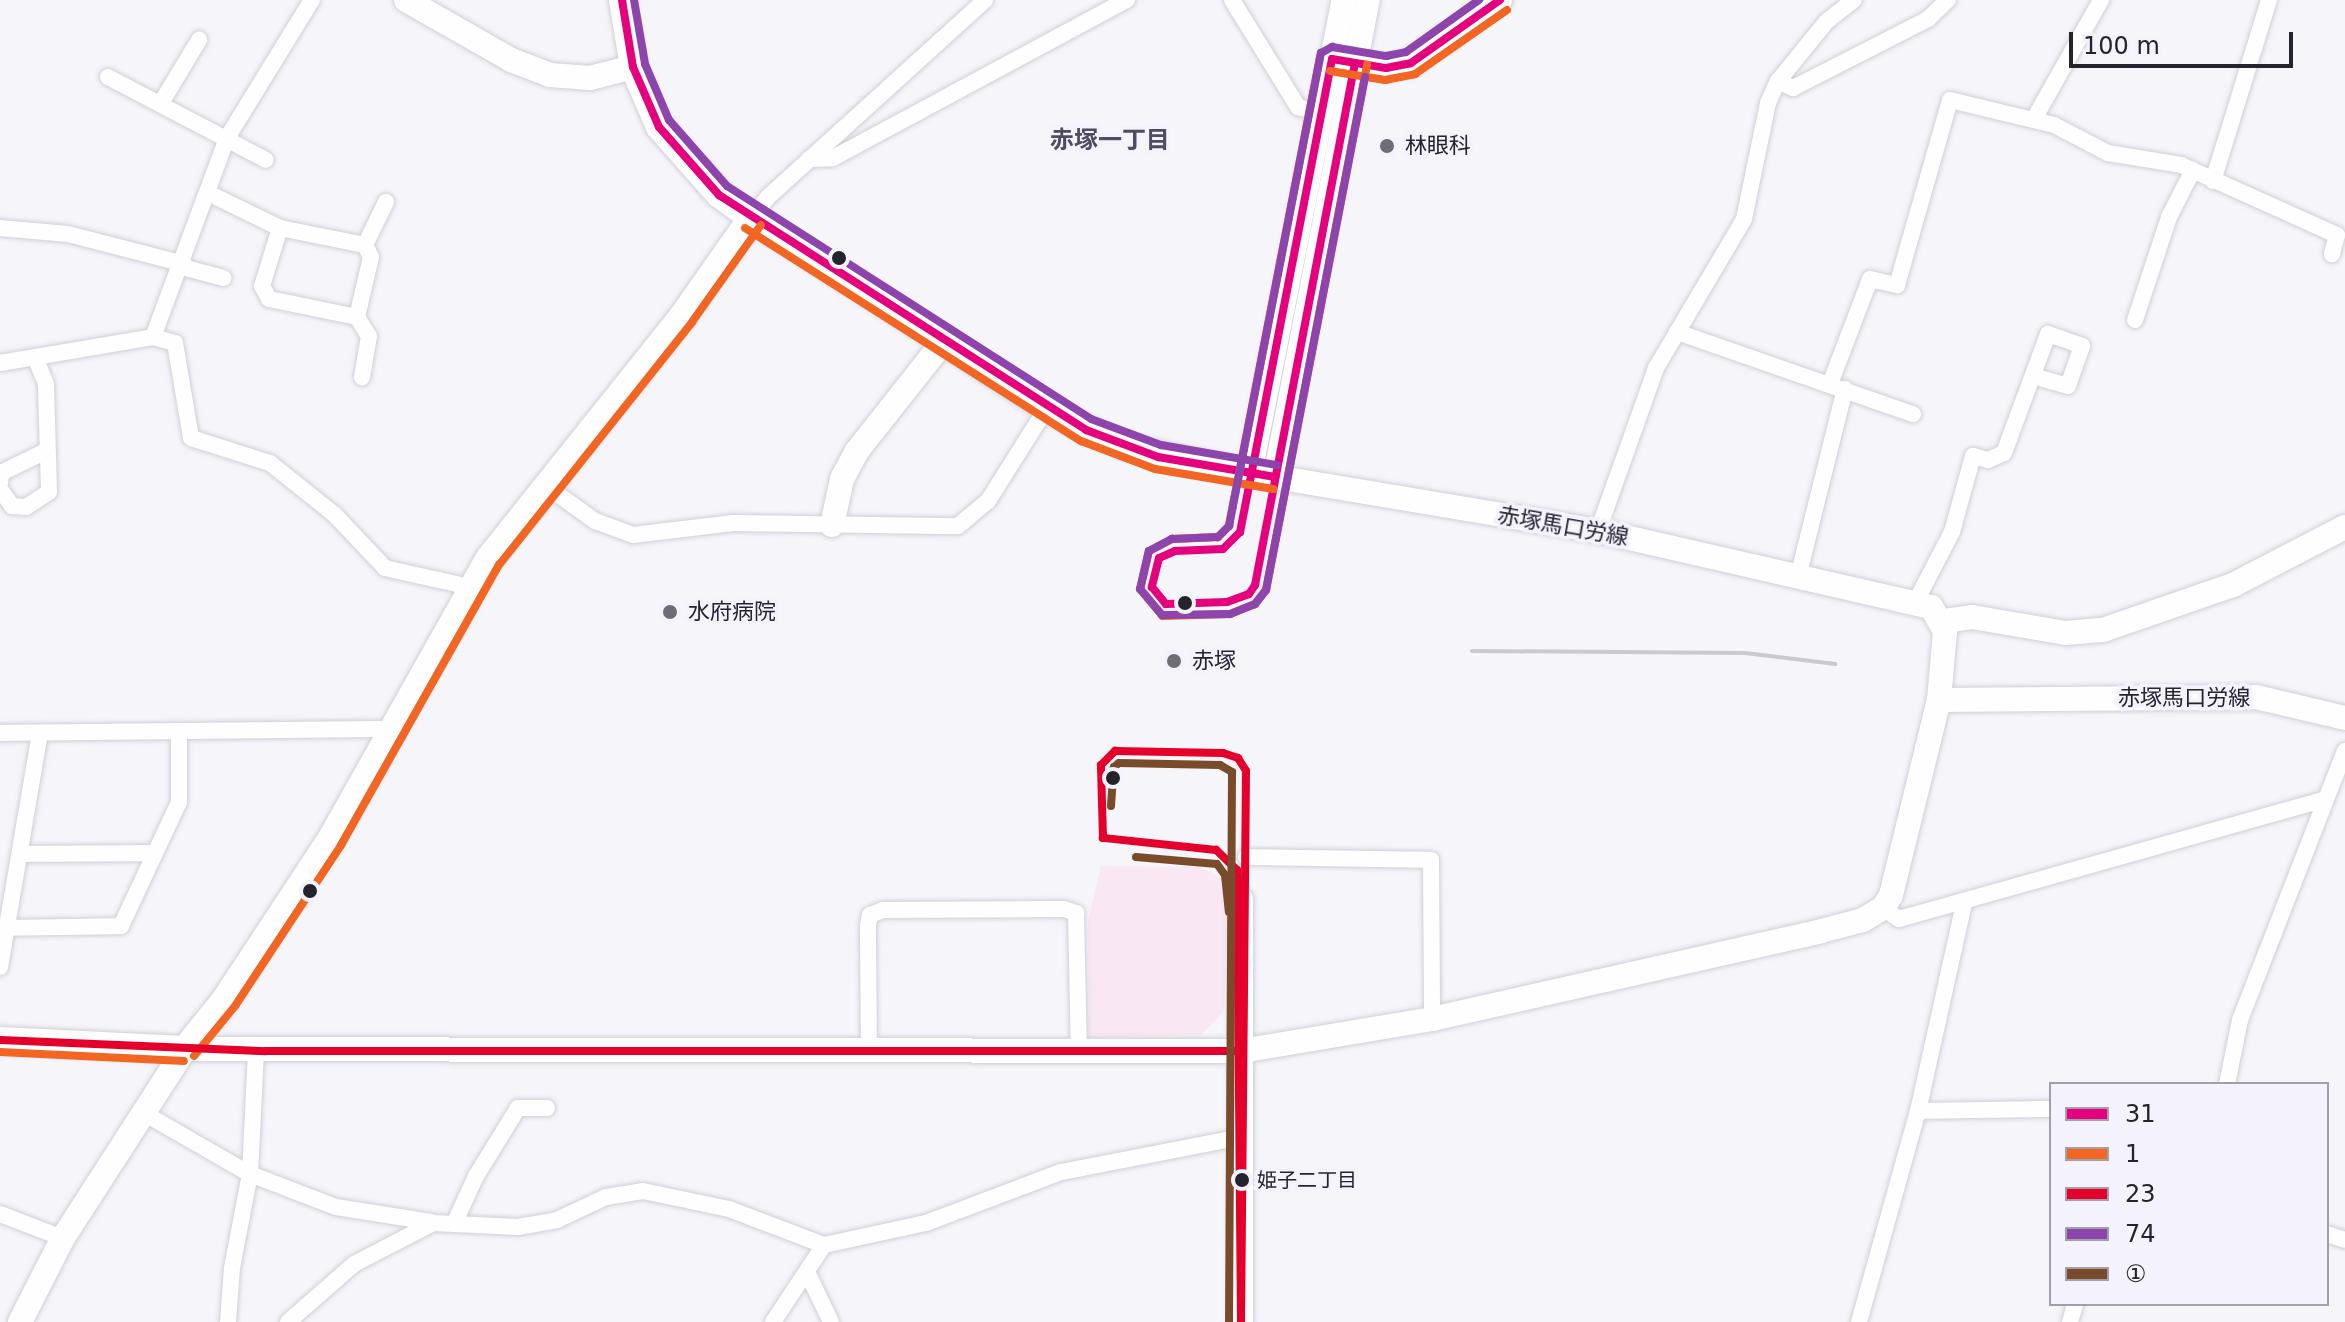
<!DOCTYPE html>
<html>
<head>
<meta charset="utf-8">
<style>
  body { margin:0 }
  #map { position:relative; width:2345px; height:1322px; overflow:hidden; background:#f5f5fa; font-family:"DejaVu Sans","Noto Sans JP",sans-serif }
  div>[style] { position:absolute }
  [style*='--x'] { left:calc(var(--x)*1px); top:calc(var(--y)*1px); width:calc(var(--w)*1px); rotate:calc(var(--a)*1deg) }
  .green>* { inset:0; background:#f9e7f4 }
  .roads { filter:drop-shadow(0 0 2px #d1cfd7) drop-shadow(0 0 2px #d1cfd7) }
  .street>* { height:16px; margin:-8px; padding:0 8px; transform-origin:8px; border-radius:8px; background:#fefefe }
  .secondary>* { height:24px; margin:-12px; padding:0 12px; transform-origin:12px; border-radius:12px; background:#fefefe }
  .primary>* { height:26px; margin:-13px; padding:0 13px; transform-origin:13px; border-radius:13px; background:#fefefe }
  .rail>* { height:4px; margin:-2px; padding:0 2px; transform-origin:2px; border-radius:2px; background:#cacacc }
  .bus-1>* { height:8px; margin:-4px; padding:0 4px; transform-origin:4px; border-radius:4px; background:#e5007d }
  .bus-2>* { height:8px; margin:-4px; padding:0 4px; transform-origin:4px; border-radius:4px; background:#f26522 }
  .bus-3>* { height:8px; margin:-4px; padding:0 4px; transform-origin:4px; border-radius:4px; background:#e4002b }
  .bus-4>* { height:8px; margin:-4px; padding:0 4px; transform-origin:4px; border-radius:4px; background:#8e44ad }
  .bus-5>* { height:8px; margin:-4px; padding:0 4px; transform-origin:4px; border-radius:4px; background:#7a4b2a }
  .dots>* { width:22px; height:22px; translate:-50% -50%; box-sizing:border-box; border:4px solid #f4f2fd; border-radius:50% }
  span { translate:-50% -50%; white-space:nowrap; text-align:center; line-height:1.15; -webkit-text-stroke:7px #f4f2fd; paint-order:stroke }
  .bus-label { font-size:20px; color:#25232c }
  .left { translate:0 -50%; text-align:left }
  .poi-label { font-size:22px; color:#25232c }
  .street-label { font-size:22px; color:#25232c }
  .neighbourhood-label { font-size:24px; color:#4f4b60; font-weight:700 }
  .legend { position:absolute; left:2049px; top:1082px; width:280px; height:224px; box-sizing:border-box; background:#f4f2fd; border:2px solid #a19fa9; margin:0; padding:10px 14px; list-style:none; font-size:24px; color:#25232c }
  .legend li { display:flex; align-items:center; gap:16px; height:40px }
  .legend b { width:40px; border:2px solid #a19fa9 }
  .scale { position:absolute; left:2069px; top:32px; width:224px; height:36px; box-sizing:border-box; border:4px solid #25232c; border-top:0; padding-left:10px; font-size:24px; line-height:28px; white-space:nowrap; color:#25232c; -webkit-text-stroke:6px #f4f2fd; paint-order:stroke }
</style>
</head>
<body>
<div id="map">
  <div class="green">
    <i style="clip-path:polygon(1101px 866px,1200px 867px,1224px 880px,1230px 894px,1224px 1011px,1201px 1035px,1089px 1038px,1088px 921px)"></i>
  </div>
  <div class="roads">
    <div class="street">
      <i style="--x:1232;--y:0;--w:126;--a:58.3"></i>
      <i style="--x:1298;--y:107;--w:24;--a:15"></i>
      <i style="--x:108;--y:77;--w:178;--a:27.7"></i>
      <i style="--x:1778;--y:81;--w:17;--a:25"></i>
      <i style="--x:1793;--y:88;--w:152;--a:-27.1"></i>
      <i style="--x:1928;--y:19;--w:28;--a:-44"></i>
      <i style="--x:161;--y:103;--w:74;--a:-58.9"></i>
      <i style="--x:2034;--y:119;--w:137;--a:-60.6"></i>
      <i style="--x:809;--y:159;--w:24;--a:-2"></i>
      <i style="--x:833;--y:158;--w:334;--a:-28.3"></i>
      <i style="--x:2213;--y:181;--w:189;--a:-72.8"></i>
      <i style="--x:208;--y:193;--w:80;--a:25.9"></i>
      <i style="--x:280;--y:228;--w:87;--a:11.3"></i>
      <i style="--x:365;--y:245;--w:13;--a:63"></i>
      <i style="--x:371;--y:257;--w:62;--a:103.1"></i>
      <i style="--x:357;--y:317;--w:90;--a:-168.4"></i>
      <i style="--x:269;--y:299;--w:15;--a:-118"></i>
      <i style="--x:262;--y:286;--w:61;--a:-72.8"></i>
      <i style="--x:751;--y:218;--w:27;--a:-51"></i>
      <i style="--x:768;--y:197;--w:293;--a:-42.2"></i>
      <i style="--x:0;--y:228;--w:68;--a:5"></i>
      <i style="--x:68;--y:234;--w:120;--a:14.5"></i>
      <i style="--x:365;--y:245;--w:48;--a:-64"></i>
      <i style="--x:182;--y:267;--w:43;--a:14.7"></i>
      <i style="--x:357;--y:317;--w:22;--a:58"></i>
      <i style="--x:369;--y:336;--w:42;--a:99.7"></i>
      <i style="--x:2135;--y:320;--w:108;--a:-71.7"></i>
      <i style="--x:2169;--y:217;--w:53;--a:-62.9"></i>
      <i style="--x:1677;--y:332;--w:250;--a:19.2"></i>
      <i style="--x:153;--y:337;--w:212;--a:-69.6"></i>
      <i style="--x:227;--y:138;--w:162;--a:-58.4"></i>
      <i style="--x:0;--y:363;--w:155;--a:-9.6"></i>
      <i style="--x:153;--y:337;--w:23;--a:15"></i>
      <i style="--x:175;--y:343;--w:96;--a:80.4"></i>
      <i style="--x:191;--y:438;--w:83;--a:17.6"></i>
      <i style="--x:270;--y:463;--w:82;--a:38.6"></i>
      <i style="--x:334;--y:514;--w:74;--a:46.6"></i>
      <i style="--x:385;--y:568;--w:87;--a:12.6"></i>
      <i style="--x:1830;--y:384;--w:112;--a:-69.1"></i>
      <i style="--x:1870;--y:279;--w:28;--a:13"></i>
      <i style="--x:1897;--y:285;--w:192;--a:-74"></i>
      <i style="--x:1950;--y:100;--w:107;--a:13.5"></i>
      <i style="--x:2054;--y:125;--w:61;--a:27.4"></i>
      <i style="--x:2108;--y:153;--w:74;--a:9.3"></i>
      <i style="--x:2181;--y:165;--w:171;--a:24.2"></i>
      <i style="--x:2337;--y:235;--w:20;--a:105"></i>
      <i style="--x:0;--y:483;--w:10;--a:-84"></i>
      <i style="--x:1;--y:473;--w:50;--a:-26.1"></i>
      <i style="--x:545;--y:485;--w:62;--a:35.8"></i>
      <i style="--x:595;--y:521;--w:40;--a:20.2"></i>
      <i style="--x:633;--y:535;--w:101;--a:-6.8"></i>
      <i style="--x:733;--y:523;--w:225;--a:0.8"></i>
      <i style="--x:958;--y:526;--w:39;--a:-40"></i>
      <i style="--x:988;--y:501;--w:109;--a:-57.8"></i>
      <i style="--x:0;--y:489;--w:21;--a:55"></i>
      <i style="--x:12;--y:506;--w:14;--a:4"></i>
      <i style="--x:26;--y:507;--w:27;--a:-33"></i>
      <i style="--x:49;--y:492;--w:108;--a:-91.6"></i>
      <i style="--x:46;--y:384;--w:27;--a:-112"></i>
      <i style="--x:1598;--y:531;--w:173;--a:-70.4"></i>
      <i style="--x:1656;--y:368;--w:173;--a:-59.4"></i>
      <i style="--x:1744;--y:219;--w:118;--a:-78.3"></i>
      <i style="--x:1768;--y:103;--w:24;--a:-66"></i>
      <i style="--x:1778;--y:81;--w:77;--a:-50.8"></i>
      <i style="--x:1827;--y:21;--w:34;--a:-38"></i>
      <i style="--x:1798;--y:577;--w:194;--a:-76"></i>
      <i style="--x:1915;--y:603;--w:80;--a:-62.5"></i>
      <i style="--x:1952;--y:532;--w:79;--a:-74.6"></i>
      <i style="--x:1973;--y:456;--w:16;--a:15"></i>
      <i style="--x:1988;--y:460;--w:17;--a:-24"></i>
      <i style="--x:2004;--y:453;--w:127;--a:-69.7"></i>
      <i style="--x:2048;--y:334;--w:36;--a:19"></i>
      <i style="--x:2082;--y:346;--w:42;--a:109.3"></i>
      <i style="--x:2068;--y:386;--w:36;--a:-164"></i>
      <i style="--x:0;--y:733;--w:393;--a:-0.6"></i>
      <i style="--x:20;--y:854;--w:134;--a:-0.4"></i>
      <i style="--x:1246;--y:857;--w:185;--a:0.9"></i>
      <i style="--x:1431;--y:860;--w:159;--a:89.6"></i>
      <i style="--x:1883;--y:908;--w:19;--a:35"></i>
      <i style="--x:1899;--y:919;--w:443;--a:-15.7"></i>
      <i style="--x:0;--y:928;--w:121;--a:-0.9"></i>
      <i style="--x:121;--y:926;--w:137;--a:-64.9"></i>
      <i style="--x:179;--y:802;--w:70;--a:-90"></i>
      <i style="--x:0;--y:967;--w:236;--a:-80.3"></i>
      <i style="--x:869;--y:1053;--w:127;--a:-90.5"></i>
      <i style="--x:868;--y:926;--w:11;--a:-80"></i>
      <i style="--x:870;--y:915;--w:14;--a:-21"></i>
      <i style="--x:883;--y:910;--w:181;--a:-0.3"></i>
      <i style="--x:1064;--y:909;--w:13;--a:18"></i>
      <i style="--x:1076;--y:913;--w:138;--a:88.8"></i>
      <i style="--x:2227;--y:1084;--w:65;--a:-78.5"></i>
      <i style="--x:2240;--y:1020;--w:289;--a:-68.7"></i>
      <i style="--x:1918;--y:1111;--w:133;--a:-0.9"></i>
      <i style="--x:142;--y:1112;--w:125;--a:29.9"></i>
      <i style="--x:250;--y:1174;--w:92;--a:21"></i>
      <i style="--x:336;--y:1207;--w:96;--a:9"></i>
      <i style="--x:0;--y:1214;--w:67;--a:20.9"></i>
      <i style="--x:454;--y:1224;--w:53;--a:-65.4"></i>
      <i style="--x:476;--y:1176;--w:80;--a:-58.3"></i>
      <i style="--x:518;--y:1108;--w:29;--a:0"></i>
      <i style="--x:2327;--y:1234;--w:19;--a:18"></i>
      <i style="--x:808;--y:1274;--w:53;--a:64.4"></i>
      <i style="--x:228;--y:1322;--w:54;--a:-85.8"></i>
      <i style="--x:232;--y:1268;--w:96;--a:-79.2"></i>
      <i style="--x:250;--y:1174;--w:123;--a:-87.2"></i>
      <i style="--x:288;--y:1322;--w:88;--a:-41.3"></i>
      <i style="--x:354;--y:1264;--w:89;--a:-27.4"></i>
      <i style="--x:433;--y:1223;--w:85;--a:2.7"></i>
      <i style="--x:518;--y:1227;--w:40;--a:-10"></i>
      <i style="--x:557;--y:1220;--w:54;--a:-25.1"></i>
      <i style="--x:606;--y:1197;--w:37;--a:-9"></i>
      <i style="--x:643;--y:1191;--w:88;--a:11.8"></i>
      <i style="--x:729;--y:1209;--w:102;--a:20.8"></i>
      <i style="--x:824;--y:1245;--w:104;--a:-12.2"></i>
      <i style="--x:926;--y:1223;--w:144;--a:-20.7"></i>
      <i style="--x:1061;--y:1172;--w:183;--a:-11"></i>
      <i style="--x:773;--y:1322;--w:92;--a:-56.5"></i>
      <i style="--x:1859;--y:1322;--w:219;--a:-74.4"></i>
      <i style="--x:1918;--y:1111;--w:213;--a:-77.5"></i>
      <i style="--x:2070;--y:1322;--w:19;--a:-74"></i>
    </div>
    <div class="secondary">
      <i style="--x:406;--y:0;--w:121;--a:29.7"></i>
      <i style="--x:511;--y:60;--w:42;--a:21"></i>
      <i style="--x:550;--y:75;--w:40;--a:4.3"></i>
      <i style="--x:590;--y:78;--w:44;--a:-14.3"></i>
      <i style="--x:1342;--y:61;--w:45;--a:9"></i>
      <i style="--x:1386;--y:68;--w:25;--a:-11"></i>
      <i style="--x:1411;--y:63;--w:109;--a:-35.3"></i>
      <i style="--x:1250;--y:473;--w:482;--a:-78.8"></i>
      <i style="--x:1275;--y:477;--w:486;--a:-79"></i>
      <i style="--x:832;--y:525;--w:47;--a:-77.7"></i>
      <i style="--x:842;--y:479;--w:32;--a:-62"></i>
      <i style="--x:857;--y:451;--w:139;--a:-51.7"></i>
      <i style="--x:1944;--y:621;--w:28;--a:-8"></i>
      <i style="--x:1972;--y:617;--w:95;--a:9.7"></i>
      <i style="--x:2066;--y:633;--w:37;--a:-5"></i>
      <i style="--x:2103;--y:630;--w:138;--a:-19.1"></i>
      <i style="--x:2233;--y:585;--w:126;--a:-27.4"></i>
      <i style="--x:1939;--y:700;--w:317;--a:-0.5"></i>
      <i style="--x:2256;--y:697;--w:91;--a:13.3"></i>
      <i style="--x:1241;--y:899;--w:423;--a:90"></i>
      <i style="--x:20;--y:1322;--w:94;--a:-62.9"></i>
      <i style="--x:63;--y:1238;--w:225;--a:-57.2"></i>
      <i style="--x:185;--y:1049;--w:1056;--a:0.11"></i>
      <i style="--x:1241;--y:1051;--w:194;--a:-9.5"></i>
      <i style="--x:1432;--y:1019;--w:399;--a:-12.7"></i>
      <i style="--x:1821;--y:931;--w:43;--a:-14.7"></i>
      <i style="--x:1863;--y:920;--w:23;--a:-31"></i>
      <i style="--x:1883;--y:908;--w:15;--a:-58"></i>
      <i style="--x:1891;--y:895;--w:201;--a:-76.2"></i>
      <i style="--x:1939;--y:700;--w:69;--a:-85"></i>
      <i style="--x:1945;--y:631;--w:28;--a:-120"></i>
      <i style="--x:1931;--y:607;--w:342;--a:-167.1"></i>
      <i style="--x:1598;--y:531;--w:353;--a:-170.5"></i>
      <i style="--x:1250;--y:473;--w:129;--a:-167.9"></i>
      <i style="--x:1124;--y:446;--w:86;--a:-154.6"></i>
      <i style="--x:1046;--y:409;--w:351;--a:-147.1"></i>
    </div>
    <div class="primary">
      <i style="--x:0;--y:1040;--w:185;--a:2.8"></i>
      <i style="--x:185;--y:1049;--w:64;--a:-51.3"></i>
      <i style="--x:225;--y:999;--w:193;--a:-56.6"></i>
      <i style="--x:331;--y:838;--w:322;--a:-60.6"></i>
      <i style="--x:489;--y:558;--w:311;--a:-51.4"></i>
      <i style="--x:683;--y:315;--w:118;--a:-55"></i>
      <i style="--x:751;--y:218;--w:39;--a:-144"></i>
      <i style="--x:719;--y:195;--w:91;--a:-131.4"></i>
      <i style="--x:659;--y:127;--w:65;--a:-113.4"></i>
      <i style="--x:633;--y:67;--w:68;--a:-99.3"></i>
    </div>
  </div>
  <div class="rail">
    <i style="--x:1472;--y:651;--w:273;--a:0.4"></i>
    <i style="--x:1745;--y:653;--w:91;--a:7"></i>
  </div>
  <div class="bus-1">
    <i style="--x:622;--y:0;--w:68;--a:80.7"></i>
    <i style="--x:633;--y:67;--w:65;--a:66.6"></i>
    <i style="--x:659;--y:127;--w:91;--a:48.6"></i>
    <i style="--x:719;--y:195;--w:436;--a:32.6"></i>
    <i style="--x:1086;--y:430;--w:77;--a:20.6"></i>
    <i style="--x:1158;--y:457;--w:119;--a:9.7"></i>
    <i style="--x:1332;--y:59;--w:482;--a:101"></i>
    <i style="--x:1240;--y:532;--w:24;--a:135"></i>
    <i style="--x:1223;--y:549;--w:48;--a:177.6"></i>
    <i style="--x:1175;--y:551;--w:17;--a:156"></i>
    <i style="--x:1159;--y:558;--w:30;--a:104"></i>
    <i style="--x:1152;--y:587;--w:22;--a:51"></i>
    <i style="--x:1166;--y:604;--w:61;--a:-1.9"></i>
    <i style="--x:1227;--y:602;--w:23;--a:-20"></i>
    <i style="--x:1249;--y:594;--w:11;--a:-56"></i>
    <i style="--x:1255;--y:585;--w:531;--a:-79.16"></i>
    <i style="--x:1332;--y:59;--w:55;--a:9.5"></i>
    <i style="--x:1386;--y:68;--w:25;--a:-11"></i>
    <i style="--x:1411;--y:63;--w:109;--a:-35.3"></i>
  </div>
  <div class="bus-2">
    <i style="--x:1320;--y:57;--w:478;--a:101"></i>
    <i style="--x:1229;--y:526;--w:16;--a:135"></i>
    <i style="--x:1218;--y:537;--w:46;--a:177.5"></i>
    <i style="--x:1172;--y:539;--w:26;--a:152"></i>
    <i style="--x:1149;--y:551;--w:39;--a:103"></i>
    <i style="--x:1140;--y:589;--w:35;--a:50"></i>
    <i style="--x:1163;--y:616;--w:67;--a:-1.7"></i>
    <i style="--x:1230;--y:614;--w:27;--a:-22"></i>
    <i style="--x:1255;--y:604;--w:18;--a:-52"></i>
    <i style="--x:1266;--y:590;--w:535;--a:-79.11"></i>
    <i style="--x:1330;--y:71;--w:56;--a:9.3"></i>
    <i style="--x:1385;--y:80;--w:31;--a:-11"></i>
    <i style="--x:1415;--y:74;--w:112;--a:-34.8"></i>
    <i style="--x:745;--y:228;--w:398;--a:32.4"></i>
    <i style="--x:1081;--y:441;--w:79;--a:20.7"></i>
    <i style="--x:1155;--y:469;--w:120;--a:9.6"></i>
    <i style="--x:0;--y:1052;--w:184;--a:2.8"></i>
    <i style="--x:194;--y:1056;--w:65;--a:-50.6"></i>
    <i style="--x:235;--y:1006;--w:193;--a:-56.6"></i>
    <i style="--x:341;--y:845;--w:322;--a:-60.6"></i>
    <i style="--x:499;--y:565;--w:310;--a:-51.5"></i>
    <i style="--x:692;--y:322;--w:119;--a:-54.6"></i>
  </div>
  <div class="bus-3">
    <i style="--x:1115;--y:751;--w:108;--a:1.1"></i>
    <i style="--x:1223;--y:753;--w:16;--a:18"></i>
    <i style="--x:1238;--y:758;--w:15;--a:58"></i>
    <i style="--x:1246;--y:771;--w:551;--a:90.52"></i>
    <i style="--x:1241;--y:1322;--w:452;--a:-90.5"></i>
    <i style="--x:1237;--y:870;--w:29;--a:-136"></i>
    <i style="--x:1216;--y:850;--w:114;--a:-173.9"></i>
    <i style="--x:1103;--y:838;--w:73;--a:-91.6"></i>
    <i style="--x:1101;--y:765;--w:20;--a:-45"></i>
    <i style="--x:0;--y:1040;--w:266;--a:2.4"></i>
    <i style="--x:266;--y:1051;--w:975;--a:0"></i>
  </div>
  <div class="bus-4">
    <i style="--x:634;--y:0;--w:65;--a:80.2"></i>
    <i style="--x:645;--y:64;--w:61;--a:66.8"></i>
    <i style="--x:669;--y:120;--w:88;--a:48.7"></i>
    <i style="--x:727;--y:186;--w:432;--a:32.6"></i>
    <i style="--x:1091;--y:419;--w:75;--a:20.4"></i>
    <i style="--x:1161;--y:445;--w:118;--a:9.8"></i>
    <i style="--x:1365;--y:77;--w:522;--a:100.92"></i>
    <i style="--x:1266;--y:590;--w:18;--a:128"></i>
    <i style="--x:1255;--y:604;--w:27;--a:158"></i>
    <i style="--x:1230;--y:614;--w:68;--a:179.2"></i>
    <i style="--x:1162;--y:615;--w:34;--a:-130"></i>
    <i style="--x:1140;--y:589;--w:39;--a:-77"></i>
    <i style="--x:1149;--y:551;--w:26;--a:-28"></i>
    <i style="--x:1172;--y:539;--w:46;--a:-2.5"></i>
    <i style="--x:1218;--y:537;--w:16;--a:-45"></i>
    <i style="--x:1229;--y:526;--w:482;--a:-79"></i>
    <i style="--x:1321;--y:53;--w:13;--a:-29"></i>
    <i style="--x:1332;--y:47;--w:55;--a:9.5"></i>
    <i style="--x:1386;--y:56;--w:20;--a:-11"></i>
    <i style="--x:1406;--y:52;--w:90;--a:-35.5"></i>
  </div>
  <div class="bus-5">
    <i style="--x:1111;--y:806;--w:39;--a:-86"></i>
    <i style="--x:1114;--y:767;--w:6;--a:-39"></i>
    <i style="--x:1119;--y:763;--w:101;--a:1.1"></i>
    <i style="--x:1220;--y:765;--w:14;--a:30"></i>
    <i style="--x:1232;--y:772;--w:550;--a:90.31"></i>
    <i style="--x:1136;--y:857;--w:81;--a:4.9"></i>
    <i style="--x:1217;--y:864;--w:14;--a:54"></i>
    <i style="--x:1225;--y:875;--w:37;--a:84"></i>
  </div>
  <div class="dots">
    <i style="left:1387px;top:146px;background:#6e6c74"></i>
    <i style="left:839px;top:258px;background:#25232c"></i>
    <i style="left:1185px;top:603px;background:#25232c"></i>
    <i style="left:670px;top:612px;background:#6e6c74"></i>
    <i style="left:1174px;top:661px;background:#6e6c74"></i>
    <i style="left:1113px;top:778px;background:#25232c"></i>
    <i style="left:310px;top:891px;background:#25232c"></i>
    <i style="left:1242px;top:1180px;background:#25232c"></i>
  </div>
  <div class="bus-label">
    <span class="left" style="left:1257px;top:1180px">姫子二丁目</span>
  </div>
  <div class="poi-label">
    <span class="left" style="left:1405px;top:146px">林眼科</span>
    <span class="left" style="left:688px;top:612px">水府病院</span>
    <span class="left" style="left:1192px;top:661px">赤塚</span>
  </div>
  <div class="street-label">
    <span style="left:1563px;top:526px;rotate:10deg">赤塚馬口労線</span>
    <span style="left:2184px;top:698px">赤塚馬口労線</span>
  </div>
  <div class="neighbourhood-label">
    <span style="left:1110px;top:141px">赤塚一丁目</span>
  </div>
  <ul class="legend">
  <li><b style="height:10px;background:#e5007d"></b>31</li>
  <li><b style="height:10px;background:#f26522"></b>1</li>
  <li><b style="height:10px;background:#e4002b"></b>23</li>
  <li><b style="height:10px;background:#8e44ad"></b>74</li>
  <li><b style="height:10px;background:#7a4b2a"></b>①</li>
  </ul>
  <div class="scale">100 m</div>
</div>
</body>
</html>
